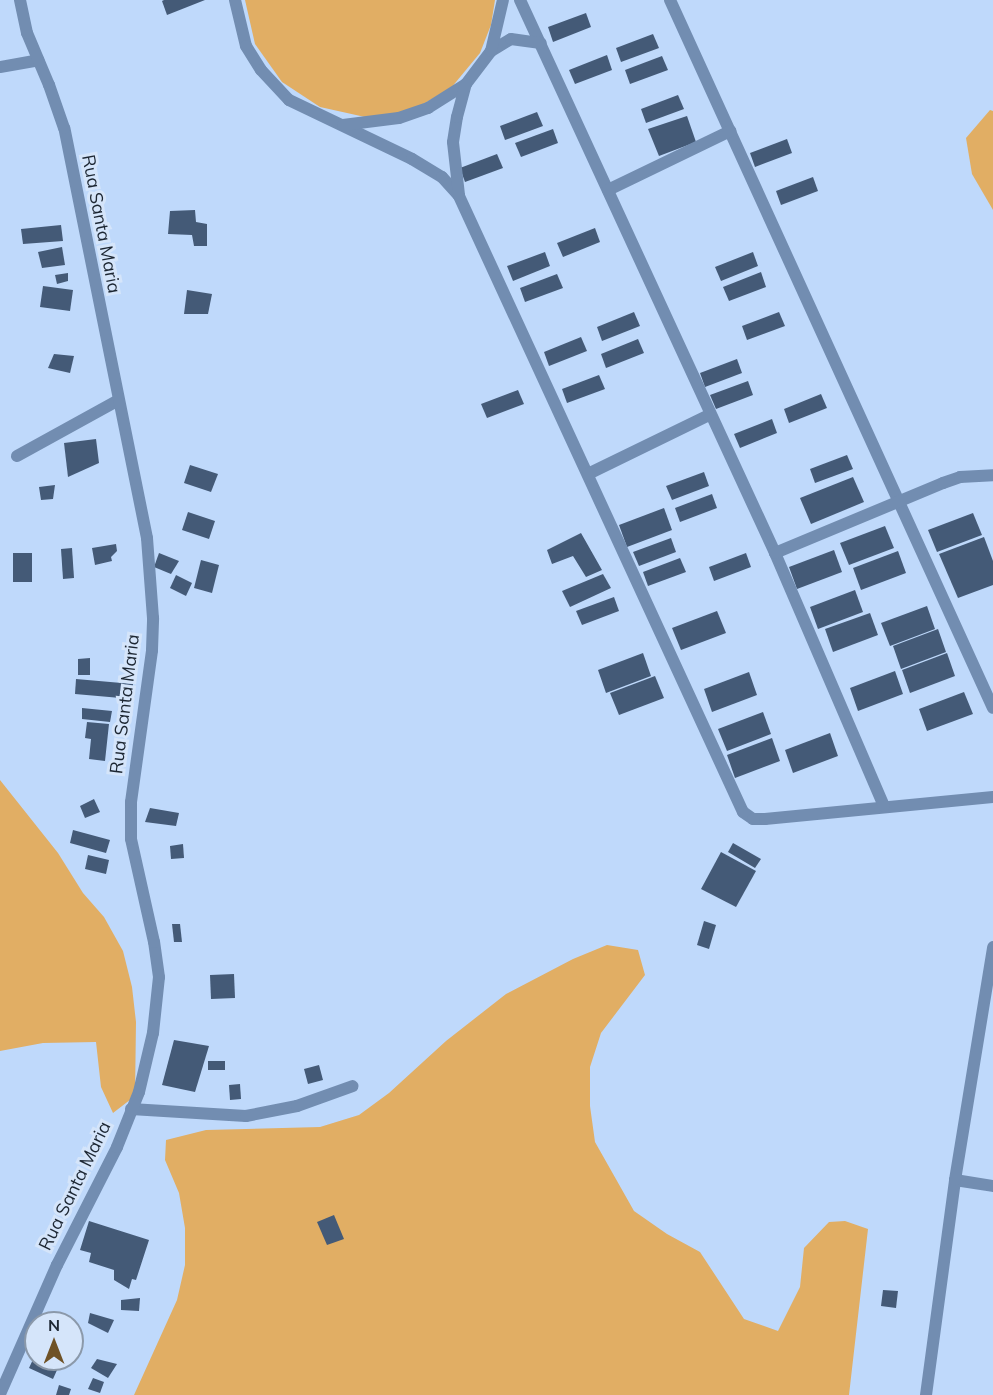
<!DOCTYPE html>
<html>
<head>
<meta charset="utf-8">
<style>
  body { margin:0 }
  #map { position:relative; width:993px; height:1395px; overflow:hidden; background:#bfd9fb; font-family:Mulish,sans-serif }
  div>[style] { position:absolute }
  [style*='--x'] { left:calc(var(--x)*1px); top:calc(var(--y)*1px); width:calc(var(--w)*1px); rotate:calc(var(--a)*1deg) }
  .green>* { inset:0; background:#e1ae64 }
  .building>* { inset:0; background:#445a77 }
  .street>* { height:12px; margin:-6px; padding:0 6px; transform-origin:6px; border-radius:6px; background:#728db1 }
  span { translate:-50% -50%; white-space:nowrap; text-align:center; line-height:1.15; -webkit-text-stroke:6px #d5e5fa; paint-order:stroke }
  .street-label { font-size:18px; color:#1c2632 }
  .north { position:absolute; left:24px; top:1311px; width:60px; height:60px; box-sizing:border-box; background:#d5e5fa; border:2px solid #8b99aa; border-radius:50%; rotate:0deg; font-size:16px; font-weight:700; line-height:24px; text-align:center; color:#1c2632 }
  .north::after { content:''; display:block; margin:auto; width:21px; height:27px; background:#6f5226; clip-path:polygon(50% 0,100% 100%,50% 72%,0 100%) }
</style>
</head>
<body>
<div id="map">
  <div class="green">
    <i style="clip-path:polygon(245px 0,495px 0,491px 25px,480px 53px,451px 88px,411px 111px,365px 117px,320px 107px,282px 82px,255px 44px)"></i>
    <i style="clip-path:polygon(990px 110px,993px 111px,993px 210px,972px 174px,966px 138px)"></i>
    <i style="clip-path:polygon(0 780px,58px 853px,83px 893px,104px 917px,123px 951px,132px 987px,136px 1022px,135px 1096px,113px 1113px,101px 1087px,96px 1042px,43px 1043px,0 1051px)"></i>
    <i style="clip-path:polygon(607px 945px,638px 950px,645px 975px,601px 1033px,590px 1067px,590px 1106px,595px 1142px,634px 1211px,667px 1234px,700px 1252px,744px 1319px,778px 1331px,800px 1287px,804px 1248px,829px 1222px,845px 1221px,868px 1229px,849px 1395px,134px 1395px,177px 1300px,185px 1265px,185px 1228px,179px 1193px,165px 1160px,166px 1140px,206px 1130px,320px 1127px,359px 1115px,389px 1093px,446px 1041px,506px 994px,573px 959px)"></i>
  </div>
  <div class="building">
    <i style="clip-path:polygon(164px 0,205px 0,167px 15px,162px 1px)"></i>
    <i style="clip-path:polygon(586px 13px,591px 27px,553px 42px,548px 27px)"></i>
    <i style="clip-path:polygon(653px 34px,659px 48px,621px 62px,616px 48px)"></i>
    <i style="clip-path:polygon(607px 55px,612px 70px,575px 84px,569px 70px)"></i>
    <i style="clip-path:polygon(662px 56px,668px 70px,630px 84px,625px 70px)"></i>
    <i style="clip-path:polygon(678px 95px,684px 109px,646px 123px,641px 109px)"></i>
    <i style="clip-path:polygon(537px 112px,543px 126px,505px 140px,500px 126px)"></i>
    <i style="clip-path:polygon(687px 116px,696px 142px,659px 156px,648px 129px)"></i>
    <i style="clip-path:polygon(553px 129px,558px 143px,521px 157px,515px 143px)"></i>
    <i style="clip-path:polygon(787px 139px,792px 153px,755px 167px,750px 153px)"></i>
    <i style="clip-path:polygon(497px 154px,503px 168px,465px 182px,460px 168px)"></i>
    <i style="clip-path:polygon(813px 177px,818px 191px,781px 205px,776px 191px)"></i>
    <i style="clip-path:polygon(195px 210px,196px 222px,207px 224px,207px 246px,194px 246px,192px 235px,168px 234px,170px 211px)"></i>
    <i style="clip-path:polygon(61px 225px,63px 241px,23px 244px,21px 229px)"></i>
    <i style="clip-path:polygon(595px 228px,600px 242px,563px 257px,557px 243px)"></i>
    <i style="clip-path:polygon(62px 247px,65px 265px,42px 268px,38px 252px)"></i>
    <i style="clip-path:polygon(545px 252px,550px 266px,513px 281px,507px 266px)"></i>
    <i style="clip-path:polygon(753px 252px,758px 266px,721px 281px,715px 267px)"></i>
    <i style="clip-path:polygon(761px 272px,766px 287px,729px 301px,723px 287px)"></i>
    <i style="clip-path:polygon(68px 273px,68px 281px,57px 284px,55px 275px)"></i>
    <i style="clip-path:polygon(557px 274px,563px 288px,525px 302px,520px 288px)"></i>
    <i style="clip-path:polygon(43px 286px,73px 290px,70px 311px,40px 307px)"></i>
    <i style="clip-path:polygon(187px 290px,212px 294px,208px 314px,184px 314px)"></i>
    <i style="clip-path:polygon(634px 312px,640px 326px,602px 341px,597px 327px)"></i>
    <i style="clip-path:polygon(779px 312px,785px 326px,747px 340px,742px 326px)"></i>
    <i style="clip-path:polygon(581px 337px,587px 351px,549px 366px,544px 352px)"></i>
    <i style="clip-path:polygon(638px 339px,644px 353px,606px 368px,601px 354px)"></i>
    <i style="clip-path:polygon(54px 354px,74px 356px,70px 373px,48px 368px)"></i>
    <i style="clip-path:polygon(737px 359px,742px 373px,705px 387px,700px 373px)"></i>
    <i style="clip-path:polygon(599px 375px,605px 389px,567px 403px,562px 389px)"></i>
    <i style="clip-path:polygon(748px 381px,753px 395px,716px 409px,710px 395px)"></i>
    <i style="clip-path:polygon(518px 390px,524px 404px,487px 418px,481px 404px)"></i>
    <i style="clip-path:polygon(821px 394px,827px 408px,789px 423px,784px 409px)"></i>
    <i style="clip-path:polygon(772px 419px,777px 433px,740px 448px,734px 434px)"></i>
    <i style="clip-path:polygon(96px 439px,99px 463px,68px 477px,64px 443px)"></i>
    <i style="clip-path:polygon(847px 455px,853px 469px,815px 483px,810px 469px)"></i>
    <i style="clip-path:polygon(190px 465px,218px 474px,211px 492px,184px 483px)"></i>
    <i style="clip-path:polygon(704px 472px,709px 486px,672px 500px,666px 486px)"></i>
    <i style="clip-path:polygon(853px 477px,864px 502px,811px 524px,800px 498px)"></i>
    <i style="clip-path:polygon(55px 485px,53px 499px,41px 500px,39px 487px)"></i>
    <i style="clip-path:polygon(712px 494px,717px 508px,680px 522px,675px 508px)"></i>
    <i style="clip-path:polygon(664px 508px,672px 530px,627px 547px,619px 525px)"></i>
    <i style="clip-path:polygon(188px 512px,215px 521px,209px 539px,182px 530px)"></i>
    <i style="clip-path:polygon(973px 513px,982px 535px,937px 552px,928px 530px)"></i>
    <i style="clip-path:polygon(885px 526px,894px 548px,849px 565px,840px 543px)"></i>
    <i style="clip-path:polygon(581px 533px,602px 570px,586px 577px,573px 556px,552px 564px,547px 550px)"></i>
    <i style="clip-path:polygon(984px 537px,993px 561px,993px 585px,958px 598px,939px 554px)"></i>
    <i style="clip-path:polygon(671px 538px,676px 552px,639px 566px,633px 552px)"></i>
    <i style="clip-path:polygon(116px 544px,117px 551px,111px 557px,112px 561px,95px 565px,92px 548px)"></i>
    <i style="clip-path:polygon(72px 548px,74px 578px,63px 579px,61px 549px)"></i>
    <i style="clip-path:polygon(834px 550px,842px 572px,797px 589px,789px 567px)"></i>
    <i style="clip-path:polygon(898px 551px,906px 573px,861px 590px,853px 568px)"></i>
    <i style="clip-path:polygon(13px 553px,32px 553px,32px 582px,13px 582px)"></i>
    <i style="clip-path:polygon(159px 553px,179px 561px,171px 574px,154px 567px)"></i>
    <i style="clip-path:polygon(746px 553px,751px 567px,714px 581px,709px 567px)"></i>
    <i style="clip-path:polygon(680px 558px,686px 572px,648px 586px,643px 572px)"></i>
    <i style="clip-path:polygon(201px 560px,219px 565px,212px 593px,194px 588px)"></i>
    <i style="clip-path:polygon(603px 574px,611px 588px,570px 607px,562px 591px)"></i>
    <i style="clip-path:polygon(176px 575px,192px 583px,186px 596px,170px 588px)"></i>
    <i style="clip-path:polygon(855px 590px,863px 612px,818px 629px,810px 607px)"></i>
    <i style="clip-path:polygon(614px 597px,619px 611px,582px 625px,576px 611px)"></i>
    <i style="clip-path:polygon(927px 606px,935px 629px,890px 646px,881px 623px)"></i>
    <i style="clip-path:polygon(717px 611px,726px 633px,681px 650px,672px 628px)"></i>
    <i style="clip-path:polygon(870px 613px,878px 635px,833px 652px,825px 629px)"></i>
    <i style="clip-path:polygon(938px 629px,946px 652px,901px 669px,893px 646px)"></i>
    <i style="clip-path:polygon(643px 653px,651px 676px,606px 693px,598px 670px)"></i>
    <i style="clip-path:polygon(947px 653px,955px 676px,910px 693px,902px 670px)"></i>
    <i style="clip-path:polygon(90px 658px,90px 675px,78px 675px,78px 659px)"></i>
    <i style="clip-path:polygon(895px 671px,903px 694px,858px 711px,850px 688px)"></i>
    <i style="clip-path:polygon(749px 672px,757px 695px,712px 712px,704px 689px)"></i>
    <i style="clip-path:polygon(655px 676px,664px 698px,619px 715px,610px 693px)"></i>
    <i style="clip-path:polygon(76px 679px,133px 684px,132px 699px,75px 694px)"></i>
    <i style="clip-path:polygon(964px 692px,973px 714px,927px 731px,919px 709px)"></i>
    <i style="clip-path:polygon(82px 708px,112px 711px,110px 722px,82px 719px)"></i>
    <i style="clip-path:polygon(763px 712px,771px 734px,727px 751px,718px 729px)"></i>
    <i style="clip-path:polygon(87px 722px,109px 724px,105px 761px,89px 759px,91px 739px,85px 738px)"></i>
    <i style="clip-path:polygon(830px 733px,838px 756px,793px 773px,785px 750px)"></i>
    <i style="clip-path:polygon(772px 738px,780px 761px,735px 778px,727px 755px)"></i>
    <i style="clip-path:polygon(94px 799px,100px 812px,85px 818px,80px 806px)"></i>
    <i style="clip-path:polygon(150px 808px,179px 813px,176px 826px,145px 822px)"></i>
    <i style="clip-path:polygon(73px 830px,110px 840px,106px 853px,70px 843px)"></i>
    <i style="clip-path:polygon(733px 843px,761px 859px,755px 868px,728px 852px)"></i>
    <i style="clip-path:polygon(183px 844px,184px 858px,171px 859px,170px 846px)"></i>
    <i style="clip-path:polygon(721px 852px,756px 871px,736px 907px,701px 889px)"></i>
    <i style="clip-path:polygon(88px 855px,109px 860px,106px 874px,85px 869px)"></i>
    <i style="clip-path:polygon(704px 921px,716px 925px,709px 949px,697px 945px)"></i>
    <i style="clip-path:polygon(172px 924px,180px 924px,182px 942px,174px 942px)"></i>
    <i style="clip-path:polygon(234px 974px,235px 998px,211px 999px,210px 975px)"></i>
    <i style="clip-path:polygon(174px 1040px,209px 1046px,195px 1092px,162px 1085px)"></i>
    <i style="clip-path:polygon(208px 1061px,225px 1061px,225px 1070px,208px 1070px)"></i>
    <i style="clip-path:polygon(319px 1065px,323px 1080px,308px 1084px,304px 1069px)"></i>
    <i style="clip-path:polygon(240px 1084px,241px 1099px,230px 1100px,229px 1085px)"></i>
    <i style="clip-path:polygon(334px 1215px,344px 1239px,327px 1245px,317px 1222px)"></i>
    <i style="clip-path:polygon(89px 1221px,149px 1240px,136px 1280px,132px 1279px,129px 1289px,114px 1280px,114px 1270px,89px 1262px,91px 1253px,80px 1250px)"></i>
    <i style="clip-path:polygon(883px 1290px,898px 1291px,896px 1308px,881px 1306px)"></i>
    <i style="clip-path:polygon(140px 1298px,139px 1311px,121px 1310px,121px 1300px)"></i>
    <i style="clip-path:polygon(90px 1313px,114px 1320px,108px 1333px,88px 1323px)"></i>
    <i style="clip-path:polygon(36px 1353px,36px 1359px,62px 1359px,53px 1379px,29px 1368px)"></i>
    <i style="clip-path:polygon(97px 1359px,117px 1364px,108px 1378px,91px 1368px)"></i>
    <i style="clip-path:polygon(93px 1378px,104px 1382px,100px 1393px,88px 1389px)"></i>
    <i style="clip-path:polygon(59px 1385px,71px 1389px,69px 1395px,56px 1395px)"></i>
  </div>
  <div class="street">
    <i style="--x:235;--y:0;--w:47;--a:76.6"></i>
    <i style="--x:246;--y:46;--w:28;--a:58"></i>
    <i style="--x:261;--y:70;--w:41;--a:47"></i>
    <i style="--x:289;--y:100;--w:136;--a:25.6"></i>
    <i style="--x:412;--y:159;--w:35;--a:31"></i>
    <i style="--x:442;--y:177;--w:25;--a:48"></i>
    <i style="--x:459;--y:196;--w:678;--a:65.25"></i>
    <i style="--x:743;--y:812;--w:12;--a:35"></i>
    <i style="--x:753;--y:819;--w:12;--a:0"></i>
    <i style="--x:765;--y:819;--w:229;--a:-5.5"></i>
    <i style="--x:520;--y:0;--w:609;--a:65.24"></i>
    <i style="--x:775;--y:553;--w:275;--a:66.7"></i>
    <i style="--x:670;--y:0;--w:778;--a:65.48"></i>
    <i style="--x:491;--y:51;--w:23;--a:-31"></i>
    <i style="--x:511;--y:39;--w:30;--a:8"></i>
    <i style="--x:0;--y:67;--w:39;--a:-10"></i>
    <i style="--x:343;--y:125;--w:56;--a:-7.1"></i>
    <i style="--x:399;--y:118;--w:31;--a:-19"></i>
    <i style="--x:428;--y:108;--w:45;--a:-32.3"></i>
    <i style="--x:466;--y:84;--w:41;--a:-52.9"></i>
    <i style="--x:491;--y:51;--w:52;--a:-76.8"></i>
    <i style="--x:608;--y:190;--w:136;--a:-25.8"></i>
    <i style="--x:459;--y:195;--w:53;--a:-96.5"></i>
    <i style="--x:453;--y:142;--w:25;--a:-81"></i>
    <i style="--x:457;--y:117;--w:34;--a:-75"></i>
    <i style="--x:17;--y:456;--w:116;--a:-28.8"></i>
    <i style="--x:588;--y:474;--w:135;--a:-26"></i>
    <i style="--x:775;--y:553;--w:182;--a:-22.6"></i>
    <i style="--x:943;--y:483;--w:18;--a:-19"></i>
    <i style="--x:960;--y:477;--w:33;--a:-3"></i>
    <i style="--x:131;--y:1109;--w:115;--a:3.5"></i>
    <i style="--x:246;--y:1116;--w:52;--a:-11.1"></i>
    <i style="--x:297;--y:1106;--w:59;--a:-19.7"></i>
    <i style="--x:955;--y:1180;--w:38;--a:9"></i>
    <i style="--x:0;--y:1394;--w:141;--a:-66.2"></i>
    <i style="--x:57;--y:1265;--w:132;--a:-63"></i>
    <i style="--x:117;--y:1147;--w:59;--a:-68.2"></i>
    <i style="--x:139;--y:1092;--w:61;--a:-76.7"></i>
    <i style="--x:153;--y:1033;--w:56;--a:-83.9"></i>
    <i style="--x:159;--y:977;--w:35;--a:-98"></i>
    <i style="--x:154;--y:942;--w:106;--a:-102.6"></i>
    <i style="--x:131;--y:839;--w:37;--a:-90"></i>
    <i style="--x:131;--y:802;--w:153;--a:-82.1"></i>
    <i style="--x:152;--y:650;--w:32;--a:-88"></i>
    <i style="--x:153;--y:618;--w:80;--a:-94.3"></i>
    <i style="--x:147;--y:538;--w:418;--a:-101.4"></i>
    <i style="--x:64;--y:128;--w:46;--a:-109.2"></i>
    <i style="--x:49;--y:85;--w:56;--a:-112.9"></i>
    <i style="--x:27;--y:33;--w:34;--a:-102"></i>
    <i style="--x:926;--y:1395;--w:217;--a:-82.3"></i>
    <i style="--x:955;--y:1180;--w:236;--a:-80.7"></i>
  </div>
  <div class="street-label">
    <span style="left:101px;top:224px;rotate:79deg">Rua Santa Maria</span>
    <span style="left:125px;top:704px;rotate:-83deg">Rua Santa Maria</span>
    <span style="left:75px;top:1186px;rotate:-64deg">Rua Santa Maria</span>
  </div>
  <div class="north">N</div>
</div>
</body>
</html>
